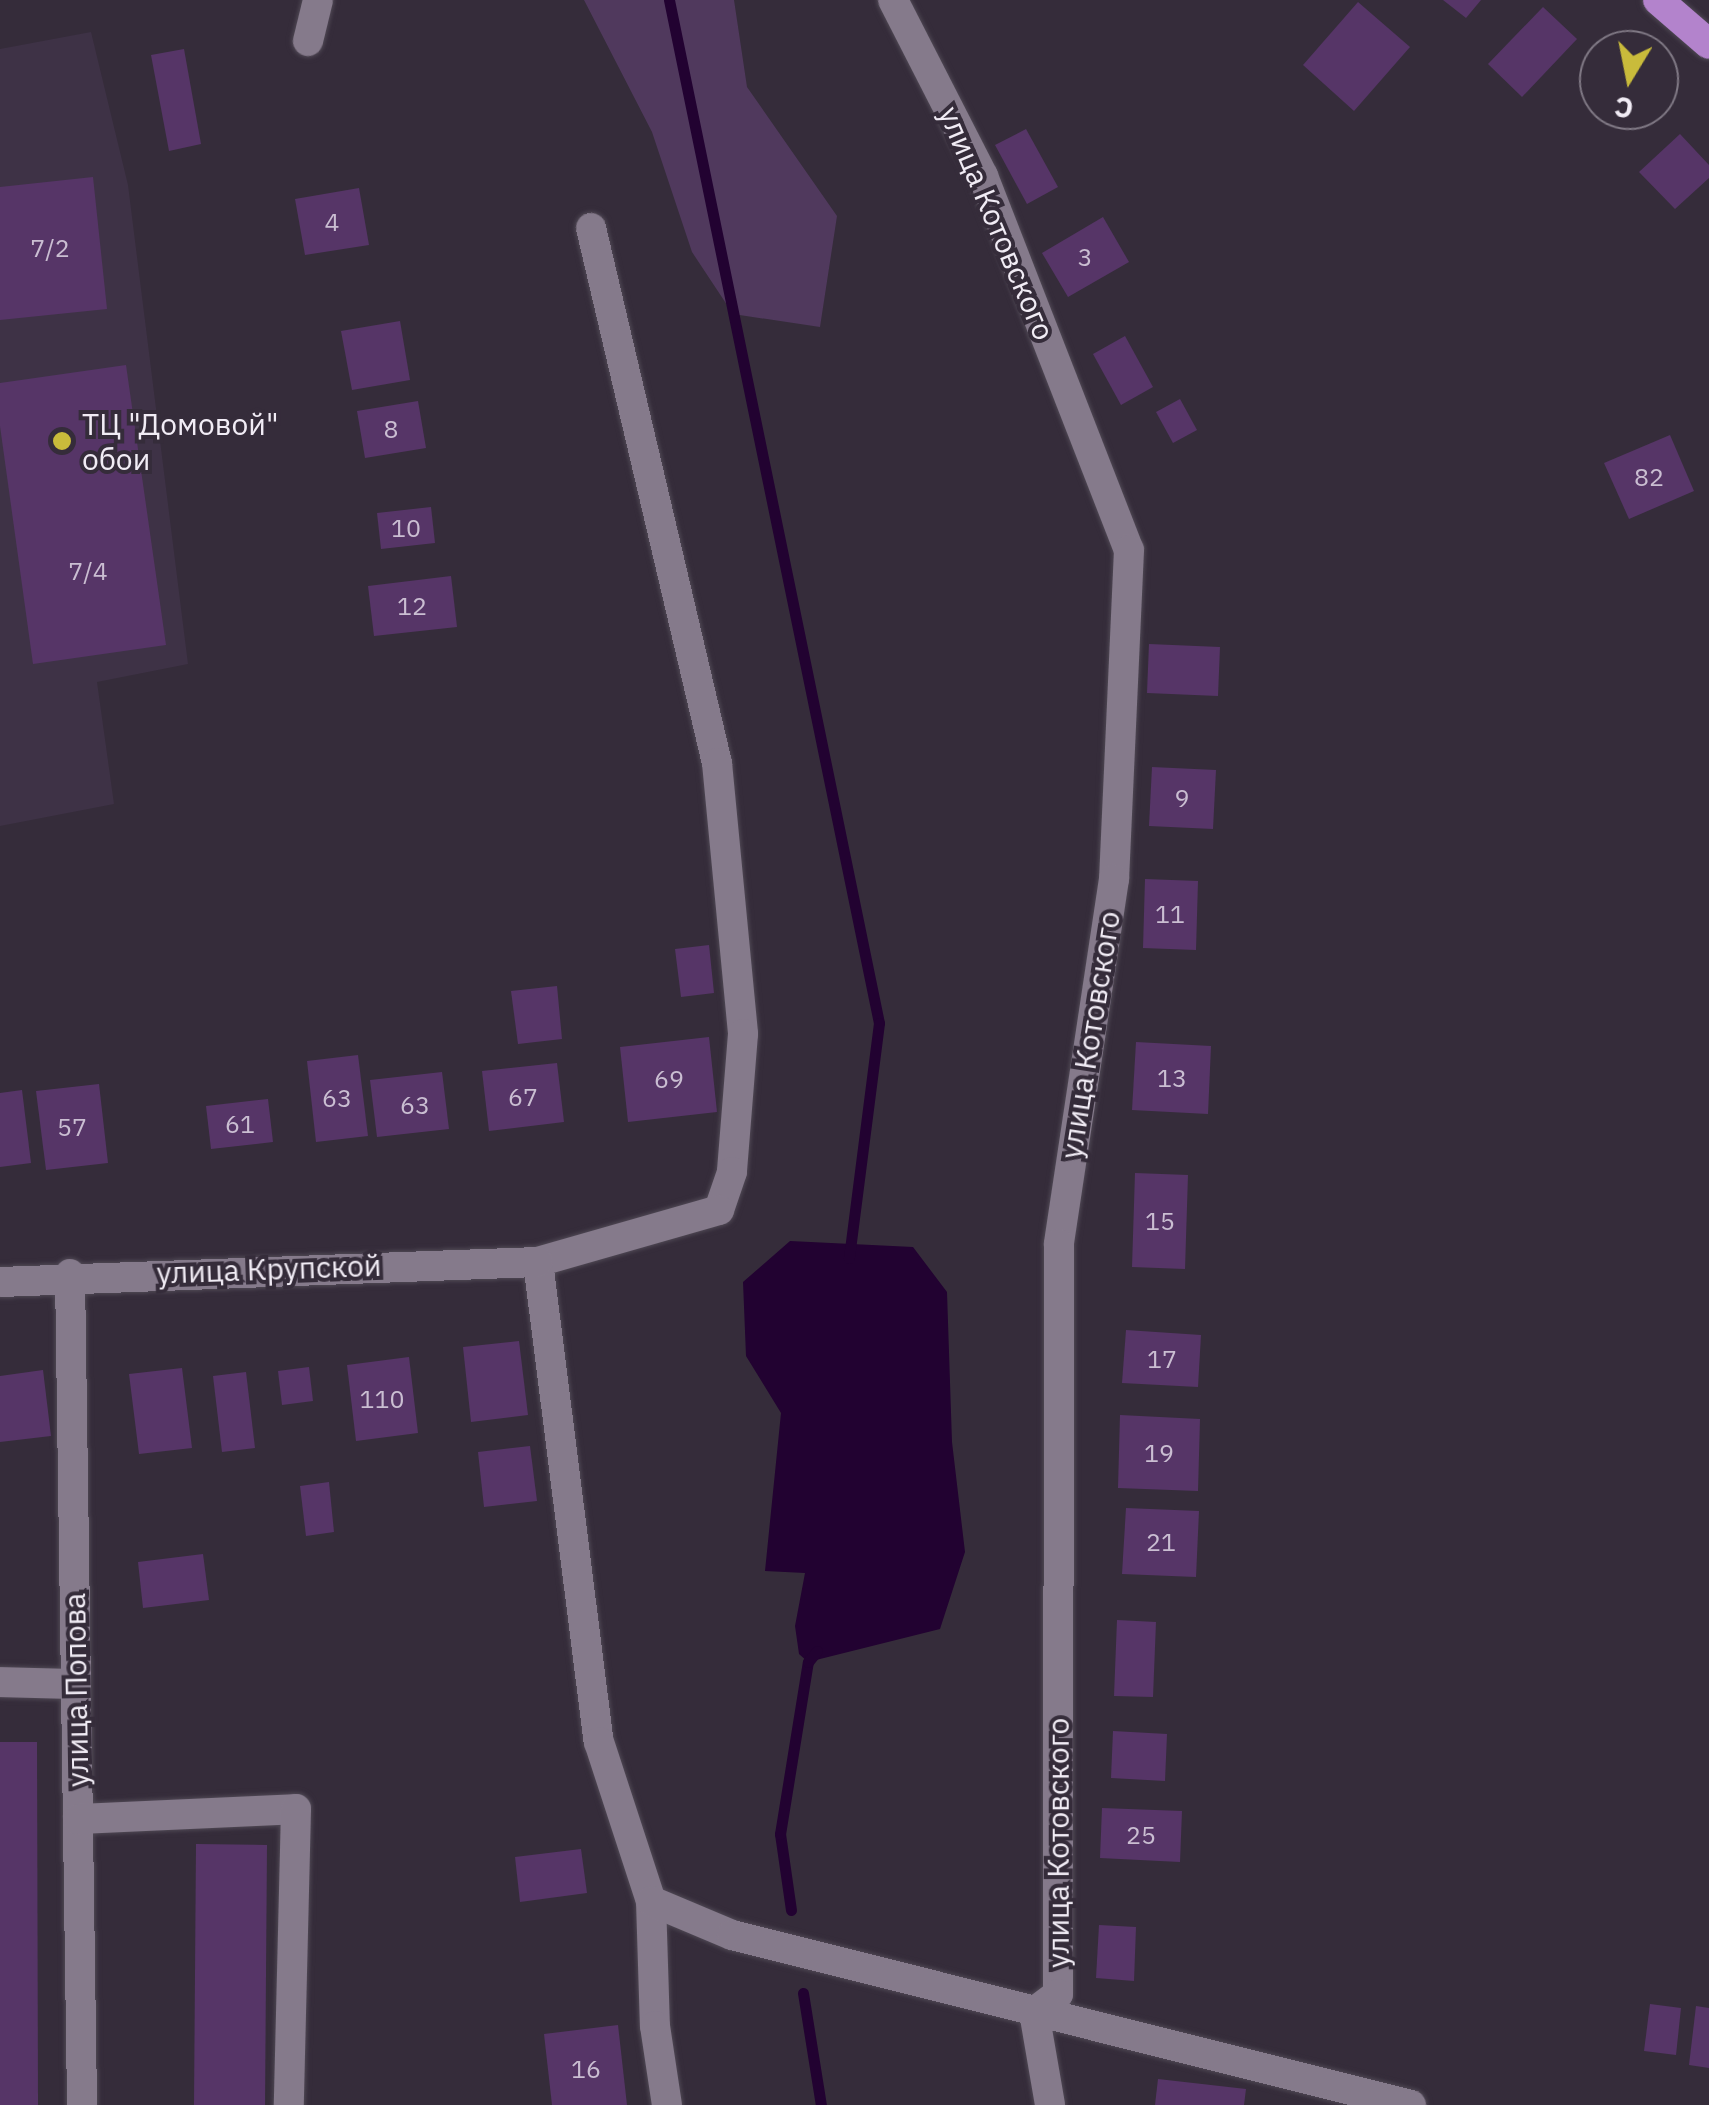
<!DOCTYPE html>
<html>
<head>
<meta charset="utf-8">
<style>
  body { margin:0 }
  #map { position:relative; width:1709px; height:2105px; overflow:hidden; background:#352c3a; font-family:"IBM Plex Sans",sans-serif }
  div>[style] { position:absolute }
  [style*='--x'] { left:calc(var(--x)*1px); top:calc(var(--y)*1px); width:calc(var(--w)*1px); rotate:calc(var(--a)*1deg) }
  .built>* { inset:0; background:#3e3246 }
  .green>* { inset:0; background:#50395d }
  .water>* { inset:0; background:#220231 }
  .stream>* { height:11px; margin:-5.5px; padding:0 5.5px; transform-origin:5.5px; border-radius:5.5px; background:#220231 }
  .building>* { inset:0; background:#563567 }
  .roads { filter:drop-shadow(0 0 2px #4f4854) drop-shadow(0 0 2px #4f4854) }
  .minor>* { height:30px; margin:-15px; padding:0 15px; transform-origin:15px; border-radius:15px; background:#857a8b }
  .major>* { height:30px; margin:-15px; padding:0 15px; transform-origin:15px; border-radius:15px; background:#b383cc }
  .dots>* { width:28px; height:28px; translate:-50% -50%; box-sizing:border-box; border:5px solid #352c3a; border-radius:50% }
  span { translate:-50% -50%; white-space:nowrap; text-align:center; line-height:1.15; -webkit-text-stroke:8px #352c3a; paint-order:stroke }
  .number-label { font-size:25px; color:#cabed2 }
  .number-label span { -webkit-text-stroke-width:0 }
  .street-label { font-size:30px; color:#f1ecf5 }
  .poi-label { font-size:30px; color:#f1ecf5 }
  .left { translate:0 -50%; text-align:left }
  .north { position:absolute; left:1579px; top:30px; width:100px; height:100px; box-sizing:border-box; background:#352c3a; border:2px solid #807985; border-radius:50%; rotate:190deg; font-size:28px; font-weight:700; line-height:40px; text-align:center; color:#f1ecf5 }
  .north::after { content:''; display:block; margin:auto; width:35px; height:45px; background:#c9bb3b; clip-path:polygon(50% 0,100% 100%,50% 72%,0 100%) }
</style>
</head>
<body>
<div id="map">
  <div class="built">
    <i style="clip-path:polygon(91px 32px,128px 185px,188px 664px,97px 682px,114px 804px,0 826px,0 49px)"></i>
  </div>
  <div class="green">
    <i style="clip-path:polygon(584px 0,734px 0,747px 87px,837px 216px,820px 327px,733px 314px,692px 252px,652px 132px)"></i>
  </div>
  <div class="water">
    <i style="clip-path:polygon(790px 1241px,913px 1247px,947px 1292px,952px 1442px,965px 1552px,940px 1629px,808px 1662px,799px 1654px,795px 1626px,805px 1573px,765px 1571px,781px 1413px,746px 1356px,743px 1282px)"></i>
  </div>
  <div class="stream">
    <i style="--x:669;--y:0;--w:1044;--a:78.4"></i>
    <i style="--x:879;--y:1023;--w:237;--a:97.3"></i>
    <i style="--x:791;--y:1910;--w:77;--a:-98.2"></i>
    <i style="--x:780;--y:1834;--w:174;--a:-80.8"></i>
    <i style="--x:808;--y:1662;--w:14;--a:-51"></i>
    <i style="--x:803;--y:1993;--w:113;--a:80.9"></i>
  </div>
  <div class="building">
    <i style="clip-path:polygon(1443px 0,1481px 0,1466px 18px)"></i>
    <i style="clip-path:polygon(1358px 2px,1410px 47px,1354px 111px,1303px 65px)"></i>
    <i style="clip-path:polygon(1543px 7px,1577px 39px,1522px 97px,1488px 64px)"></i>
    <i style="clip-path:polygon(184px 49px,201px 144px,169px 151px,151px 55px)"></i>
    <i style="clip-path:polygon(1026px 129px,1058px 187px,1027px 204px,995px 145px)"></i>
    <i style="clip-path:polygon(1680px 134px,1709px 165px,1709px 178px,1675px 209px,1639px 172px)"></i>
    <i style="clip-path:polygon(93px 177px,107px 309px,0 320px,0 187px)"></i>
    <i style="clip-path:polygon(359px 188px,369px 245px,305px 255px,295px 199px)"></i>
    <i style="clip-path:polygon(1103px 217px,1129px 262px,1068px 297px,1042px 253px)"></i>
    <i style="clip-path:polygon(400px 321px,410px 380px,352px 390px,341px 331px)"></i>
    <i style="clip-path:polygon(1125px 336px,1153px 387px,1121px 405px,1093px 354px)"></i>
    <i style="clip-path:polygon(126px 365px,166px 645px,33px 664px,0 426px,0 383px)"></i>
    <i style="clip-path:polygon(1180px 399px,1197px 430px,1173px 443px,1156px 412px)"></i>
    <i style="clip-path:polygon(418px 401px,426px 448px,365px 458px,357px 411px)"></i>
    <i style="clip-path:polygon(1670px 435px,1694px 491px,1629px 519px,1604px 463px)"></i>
    <i style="clip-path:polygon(431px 507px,435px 543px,381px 549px,377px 513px)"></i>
    <i style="clip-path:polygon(451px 576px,457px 627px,374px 636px,368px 586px)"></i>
    <i style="clip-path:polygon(1149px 644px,1220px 647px,1218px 696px,1147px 693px)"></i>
    <i style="clip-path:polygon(1152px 767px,1216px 770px,1213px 829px,1149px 826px)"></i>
    <i style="clip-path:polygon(1145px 879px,1198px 881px,1196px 950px,1143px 948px)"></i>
    <i style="clip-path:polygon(709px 945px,714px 993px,681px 997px,675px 949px)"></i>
    <i style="clip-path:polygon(557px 986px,562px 1039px,518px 1044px,511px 991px)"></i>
    <i style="clip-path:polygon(709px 1037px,717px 1112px,628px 1122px,620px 1047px)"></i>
    <i style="clip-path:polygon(1136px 1042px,1211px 1046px,1208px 1114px,1132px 1110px)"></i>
    <i style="clip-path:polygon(358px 1055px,368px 1136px,316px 1142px,307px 1061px)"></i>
    <i style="clip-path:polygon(557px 1063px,564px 1122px,489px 1131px,482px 1071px)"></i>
    <i style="clip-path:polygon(442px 1072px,449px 1129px,377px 1137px,370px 1080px)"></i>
    <i style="clip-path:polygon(99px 1084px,108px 1163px,46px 1170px,36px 1091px)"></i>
    <i style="clip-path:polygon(22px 1090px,31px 1163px,0 1167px,0 1093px)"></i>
    <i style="clip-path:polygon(268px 1099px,273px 1142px,211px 1149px,206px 1106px)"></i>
    <i style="clip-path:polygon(1135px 1173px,1188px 1175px,1185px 1269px,1132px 1267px)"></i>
    <i style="clip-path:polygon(1126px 1330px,1201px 1335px,1198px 1387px,1122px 1383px)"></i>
    <i style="clip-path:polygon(519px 1341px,528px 1415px,471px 1422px,463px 1347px)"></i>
    <i style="clip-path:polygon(409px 1357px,418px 1433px,356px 1441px,347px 1365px)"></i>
    <i style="clip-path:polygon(309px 1367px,313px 1401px,282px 1405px,278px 1371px)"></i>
    <i style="clip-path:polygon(182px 1368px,192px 1448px,139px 1454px,129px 1374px)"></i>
    <i style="clip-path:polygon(43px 1370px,51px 1436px,0 1442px,0 1376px)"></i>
    <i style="clip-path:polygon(246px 1372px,255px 1448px,222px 1452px,213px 1376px)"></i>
    <i style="clip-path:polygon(1120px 1415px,1200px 1419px,1198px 1491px,1118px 1488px)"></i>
    <i style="clip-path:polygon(530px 1446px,537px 1501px,484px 1507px,478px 1452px)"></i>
    <i style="clip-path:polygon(329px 1482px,334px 1532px,306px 1536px,300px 1486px)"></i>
    <i style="clip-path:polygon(1126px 1508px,1199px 1511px,1196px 1577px,1122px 1574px)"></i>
    <i style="clip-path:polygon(203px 1554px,209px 1600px,143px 1608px,138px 1562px)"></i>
    <i style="clip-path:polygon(1117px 1620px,1156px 1622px,1153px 1697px,1114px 1696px)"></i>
    <i style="clip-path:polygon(1113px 1731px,1167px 1734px,1165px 1781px,1111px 1778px)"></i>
    <i style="clip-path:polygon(0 1742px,37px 1742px,38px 2105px,0 2105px)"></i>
    <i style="clip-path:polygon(1102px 1808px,1182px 1811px,1180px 1862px,1100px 1858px)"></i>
    <i style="clip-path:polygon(196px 1844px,267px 1845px,265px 2105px,194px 2105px)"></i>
    <i style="clip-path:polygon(581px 1849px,587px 1893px,520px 1902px,515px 1857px)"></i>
    <i style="clip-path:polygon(1099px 1925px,1136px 1927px,1134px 1981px,1096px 1978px)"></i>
    <i style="clip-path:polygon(1650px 2004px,1681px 2008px,1676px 2055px,1644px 2051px)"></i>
    <i style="clip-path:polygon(1696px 2006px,1709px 2008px,1709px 2068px,1689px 2065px)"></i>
    <i style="clip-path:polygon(618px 2025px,627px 2105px,552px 2105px,544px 2034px)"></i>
    <i style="clip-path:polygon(1158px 2079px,1246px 2089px,1244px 2105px,1155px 2105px)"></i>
  </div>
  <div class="roads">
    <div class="minor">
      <i style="--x:893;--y:0;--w:198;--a:62.9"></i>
      <i style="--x:983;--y:176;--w:401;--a:68.7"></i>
      <i style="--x:1129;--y:550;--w:329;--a:92.6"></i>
      <i style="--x:1114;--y:879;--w:369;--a:98.6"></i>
      <i style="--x:1059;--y:1244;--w:750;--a:90.08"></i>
      <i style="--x:1058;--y:1994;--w:30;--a:143"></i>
      <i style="--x:1034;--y:2012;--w:94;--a:80.2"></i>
      <i style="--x:308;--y:41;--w:42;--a:-76.3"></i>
      <i style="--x:591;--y:228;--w:550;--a:76.75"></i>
      <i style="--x:717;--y:763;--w:272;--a:84.5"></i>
      <i style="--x:743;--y:1034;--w:138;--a:94.6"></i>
      <i style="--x:732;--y:1172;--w:40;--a:108.9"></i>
      <i style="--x:719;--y:1210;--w:188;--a:164"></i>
      <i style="--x:538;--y:1262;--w:484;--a:82.8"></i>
      <i style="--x:599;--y:1742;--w:167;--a:71.9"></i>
      <i style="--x:651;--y:1901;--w:125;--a:88.2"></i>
      <i style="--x:655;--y:2026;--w:80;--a:81.4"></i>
      <i style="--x:70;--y:1274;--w:831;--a:89.17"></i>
      <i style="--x:0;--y:1282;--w:538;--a:-2.13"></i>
      <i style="--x:0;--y:1682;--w:76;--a:1.5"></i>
      <i style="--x:78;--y:1819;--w:218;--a:-2.6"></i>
      <i style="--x:296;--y:1809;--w:296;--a:91.4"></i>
      <i style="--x:651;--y:1901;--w:88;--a:22.8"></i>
      <i style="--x:732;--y:1935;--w:700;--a:14.06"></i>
    </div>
    <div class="major">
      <i style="--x:1658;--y:0;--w:67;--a:40.8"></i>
    </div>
  </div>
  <div class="dots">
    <i style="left:62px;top:441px;background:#c9bb3b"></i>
  </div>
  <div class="number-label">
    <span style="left:332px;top:222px">4</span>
    <span style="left:50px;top:248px">7/2</span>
    <span style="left:1085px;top:257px">3</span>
    <span style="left:391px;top:429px">8</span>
    <span style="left:1649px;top:477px">82</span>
    <span style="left:406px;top:528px">10</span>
    <span style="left:88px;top:571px">7/4</span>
    <span style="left:412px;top:606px">12</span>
    <span style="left:1182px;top:798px">9</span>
    <span style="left:1170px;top:914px">11</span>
    <span style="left:1172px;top:1078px">13</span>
    <span style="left:669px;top:1079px">69</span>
    <span style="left:523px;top:1097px">67</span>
    <span style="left:337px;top:1098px">63</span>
    <span style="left:415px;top:1105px">63</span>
    <span style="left:240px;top:1124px">61</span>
    <span style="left:72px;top:1127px">57</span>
    <span style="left:1160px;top:1221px">15</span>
    <span style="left:1162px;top:1359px">17</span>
    <span style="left:382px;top:1399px">110</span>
    <span style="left:1159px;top:1453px">19</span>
    <span style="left:1161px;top:1542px">21</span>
    <span style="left:1141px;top:1835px">25</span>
    <span style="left:586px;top:2069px">16</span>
  </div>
  <div class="street-label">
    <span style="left:997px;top:223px;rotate:67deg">улица Котовского</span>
    <span style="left:1090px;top:1035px;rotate:-81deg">улица Котовского</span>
    <span style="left:269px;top:1269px;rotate:-2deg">улица Крупской</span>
    <span style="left:76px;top:1690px;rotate:-91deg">улица Попова</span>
    <span style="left:1058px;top:1843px;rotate:-90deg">улица Котовского</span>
  </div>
  <div class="poi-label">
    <span class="left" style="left:82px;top:441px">ТЦ "Домовой"<br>обои</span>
  </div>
  <div class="north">С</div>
</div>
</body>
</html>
